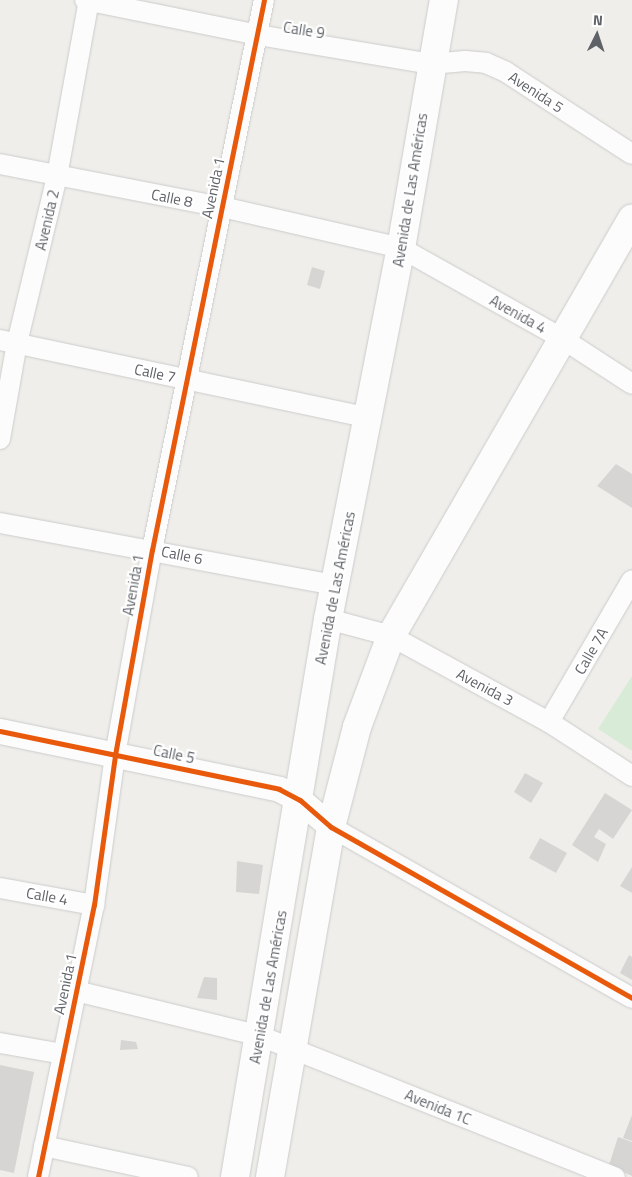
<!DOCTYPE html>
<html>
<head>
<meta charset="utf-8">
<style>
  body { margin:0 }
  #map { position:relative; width:632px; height:1177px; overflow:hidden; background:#efeeea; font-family:"Titillium Web",sans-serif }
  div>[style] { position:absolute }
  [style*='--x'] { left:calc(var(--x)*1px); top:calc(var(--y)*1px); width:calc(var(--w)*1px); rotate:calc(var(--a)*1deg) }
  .green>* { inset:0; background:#d8ebd6 }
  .building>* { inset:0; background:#d6d5d3 }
  .roads { filter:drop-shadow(0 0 1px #cbcccc) drop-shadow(0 0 1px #cbcccc) }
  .minor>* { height:20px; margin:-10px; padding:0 10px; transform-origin:10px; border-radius:10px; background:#fdfcfc }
  .tertiary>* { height:25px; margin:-12.5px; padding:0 12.5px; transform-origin:12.5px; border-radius:12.5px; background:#fdfcfc }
  .secondary>* { height:28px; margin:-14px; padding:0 14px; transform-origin:14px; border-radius:14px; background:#fdfcfc }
  .cycleway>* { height:5px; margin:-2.5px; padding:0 2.5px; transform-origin:2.5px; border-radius:2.5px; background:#e8590c }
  span { translate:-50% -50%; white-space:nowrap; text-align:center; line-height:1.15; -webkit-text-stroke:4.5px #fff; paint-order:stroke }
  .street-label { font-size:15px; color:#5f6368 }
  .north { position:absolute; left:572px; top:10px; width:50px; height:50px; -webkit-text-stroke:4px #fff; paint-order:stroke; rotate:4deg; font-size:14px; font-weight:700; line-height:20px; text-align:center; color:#5f6368 }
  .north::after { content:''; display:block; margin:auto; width:18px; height:22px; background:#5f6368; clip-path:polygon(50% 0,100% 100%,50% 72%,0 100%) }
</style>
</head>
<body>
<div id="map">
  <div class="green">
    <i style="clip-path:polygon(632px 676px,632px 751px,598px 729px)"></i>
  </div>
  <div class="building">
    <i style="clip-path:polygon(312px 267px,325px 271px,320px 289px,307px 285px)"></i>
    <i style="clip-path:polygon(616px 464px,632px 474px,632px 508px,597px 486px)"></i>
    <i style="clip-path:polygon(525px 773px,543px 783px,531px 803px,514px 792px)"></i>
    <i style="clip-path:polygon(605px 793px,632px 810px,613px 839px,599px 829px,594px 837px,606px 844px,598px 862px,572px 845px)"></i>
    <i style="clip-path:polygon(540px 838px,567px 853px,556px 873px,529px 858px)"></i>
    <i style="clip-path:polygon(237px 861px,263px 865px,259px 894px,236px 892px)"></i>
    <i style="clip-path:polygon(632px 867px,632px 893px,620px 886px)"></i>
    <i style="clip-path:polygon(629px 955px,632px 957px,632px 980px,620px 973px)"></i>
    <i style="clip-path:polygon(204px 977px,217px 978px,217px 1000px,197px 998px)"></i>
    <i style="clip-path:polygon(121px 1040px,136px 1042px,138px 1049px,120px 1050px)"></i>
    <i style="clip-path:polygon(0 1065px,34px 1072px,14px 1173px,0 1170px)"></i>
    <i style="clip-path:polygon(632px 1115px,632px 1141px,623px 1138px)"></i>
    <i style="clip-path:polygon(618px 1137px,632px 1142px,632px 1176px,609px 1165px)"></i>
  </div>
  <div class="roads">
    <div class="minor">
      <i style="--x:85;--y:0;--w:177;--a:11.4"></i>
      <i style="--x:258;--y:35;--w:175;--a:9.5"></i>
      <i style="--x:431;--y:64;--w:34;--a:-5"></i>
      <i style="--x:465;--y:61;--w:21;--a:5"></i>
      <i style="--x:486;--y:63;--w:22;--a:24"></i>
      <i style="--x:506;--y:72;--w:150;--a:33.1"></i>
      <i style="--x:0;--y:164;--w:226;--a:11"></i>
      <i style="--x:222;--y:207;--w:184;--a:12.9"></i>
      <i style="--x:401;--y:248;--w:186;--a:29.3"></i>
      <i style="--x:563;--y:339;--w:82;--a:33.1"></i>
      <i style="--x:0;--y:340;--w:377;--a:11.9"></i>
      <i style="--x:0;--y:439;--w:97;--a:-80"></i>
      <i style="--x:17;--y:343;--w:172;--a:-76.5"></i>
      <i style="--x:57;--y:176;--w:179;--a:-79.7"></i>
      <i style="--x:0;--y:523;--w:341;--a:10.5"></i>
      <i style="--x:328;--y:619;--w:65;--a:15.1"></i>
      <i style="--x:391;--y:636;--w:180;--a:28.6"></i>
      <i style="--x:549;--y:722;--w:99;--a:33"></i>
      <i style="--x:549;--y:722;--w:164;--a:-59.7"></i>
      <i style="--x:331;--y:827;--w:346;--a:29.6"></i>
      <i style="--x:0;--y:888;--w:96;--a:10.3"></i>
      <i style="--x:76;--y:991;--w:189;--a:13.7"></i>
      <i style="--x:260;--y:1036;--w:382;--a:21.7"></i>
      <i style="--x:0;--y:1043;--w:64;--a:9.9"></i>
      <i style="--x:44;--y:1146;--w:147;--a:12.1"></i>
      <i style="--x:38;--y:1177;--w:278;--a:-78.4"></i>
      <i style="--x:94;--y:905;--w:151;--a:-82"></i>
      <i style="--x:115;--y:755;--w:208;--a:-79.8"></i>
      <i style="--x:152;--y:550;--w:561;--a:-78.49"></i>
    </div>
    <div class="tertiary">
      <i style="--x:0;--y:731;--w:285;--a:11.7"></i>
      <i style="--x:279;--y:789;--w:24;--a:28"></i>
      <i style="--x:300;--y:800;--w:41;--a:41.1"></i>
    </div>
    <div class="secondary">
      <i style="--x:235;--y:1177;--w:566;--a:-80.54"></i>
      <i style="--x:328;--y:619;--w:378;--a:-78.9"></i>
      <i style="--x:401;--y:248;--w:252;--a:-80.2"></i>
      <i style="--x:270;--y:1177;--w:355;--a:-80.1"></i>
      <i style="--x:331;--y:827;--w:103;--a:-75.4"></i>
      <i style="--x:357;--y:727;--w:97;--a:-69.5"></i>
      <i style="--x:391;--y:636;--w:482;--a:-60"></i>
    </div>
  </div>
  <div class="cycleway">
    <i style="--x:0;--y:731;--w:285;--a:11.7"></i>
    <i style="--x:279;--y:789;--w:24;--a:28"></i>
    <i style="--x:300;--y:800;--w:41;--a:41.1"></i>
    <i style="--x:331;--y:827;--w:346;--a:29.6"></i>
    <i style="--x:38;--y:1177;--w:278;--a:-78.4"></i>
    <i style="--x:94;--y:905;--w:151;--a:-82"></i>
    <i style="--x:115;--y:755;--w:208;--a:-79.8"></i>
    <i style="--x:152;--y:550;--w:561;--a:-78.49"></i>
  </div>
  <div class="street-label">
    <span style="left:304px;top:30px;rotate:9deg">Calle 9</span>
    <span style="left:536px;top:92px;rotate:33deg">Avenida 5</span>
    <span style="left:213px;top:188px;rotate:-78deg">Avenida 1</span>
    <span style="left:410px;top:190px;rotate:-81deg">Avenida de Las Américas</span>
    <span style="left:172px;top:198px;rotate:11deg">Calle 8</span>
    <span style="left:47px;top:220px;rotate:-77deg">Avenida 2</span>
    <span style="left:518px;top:314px;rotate:29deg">Avenida 4</span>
    <span style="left:155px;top:373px;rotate:12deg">Calle 7</span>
    <span style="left:182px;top:555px;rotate:11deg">Calle 6</span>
    <span style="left:133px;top:585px;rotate:-80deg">Avenida 1</span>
    <span style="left:335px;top:588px;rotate:-79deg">Avenida de Las Américas</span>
    <span style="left:591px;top:651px;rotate:-60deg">Calle 7A</span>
    <span style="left:485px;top:687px;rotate:28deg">Avenida 3</span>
    <span style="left:174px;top:754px;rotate:12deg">Calle 5</span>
    <span style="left:47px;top:896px;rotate:10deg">Calle 4</span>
    <span style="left:65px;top:984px;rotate:-78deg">Avenida 1</span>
    <span style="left:268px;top:987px;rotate:-80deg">Avenida de Las Américas</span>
    <span style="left:438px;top:1107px;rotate:22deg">Avenida 1C</span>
  </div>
  <div class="north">N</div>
</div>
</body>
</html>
